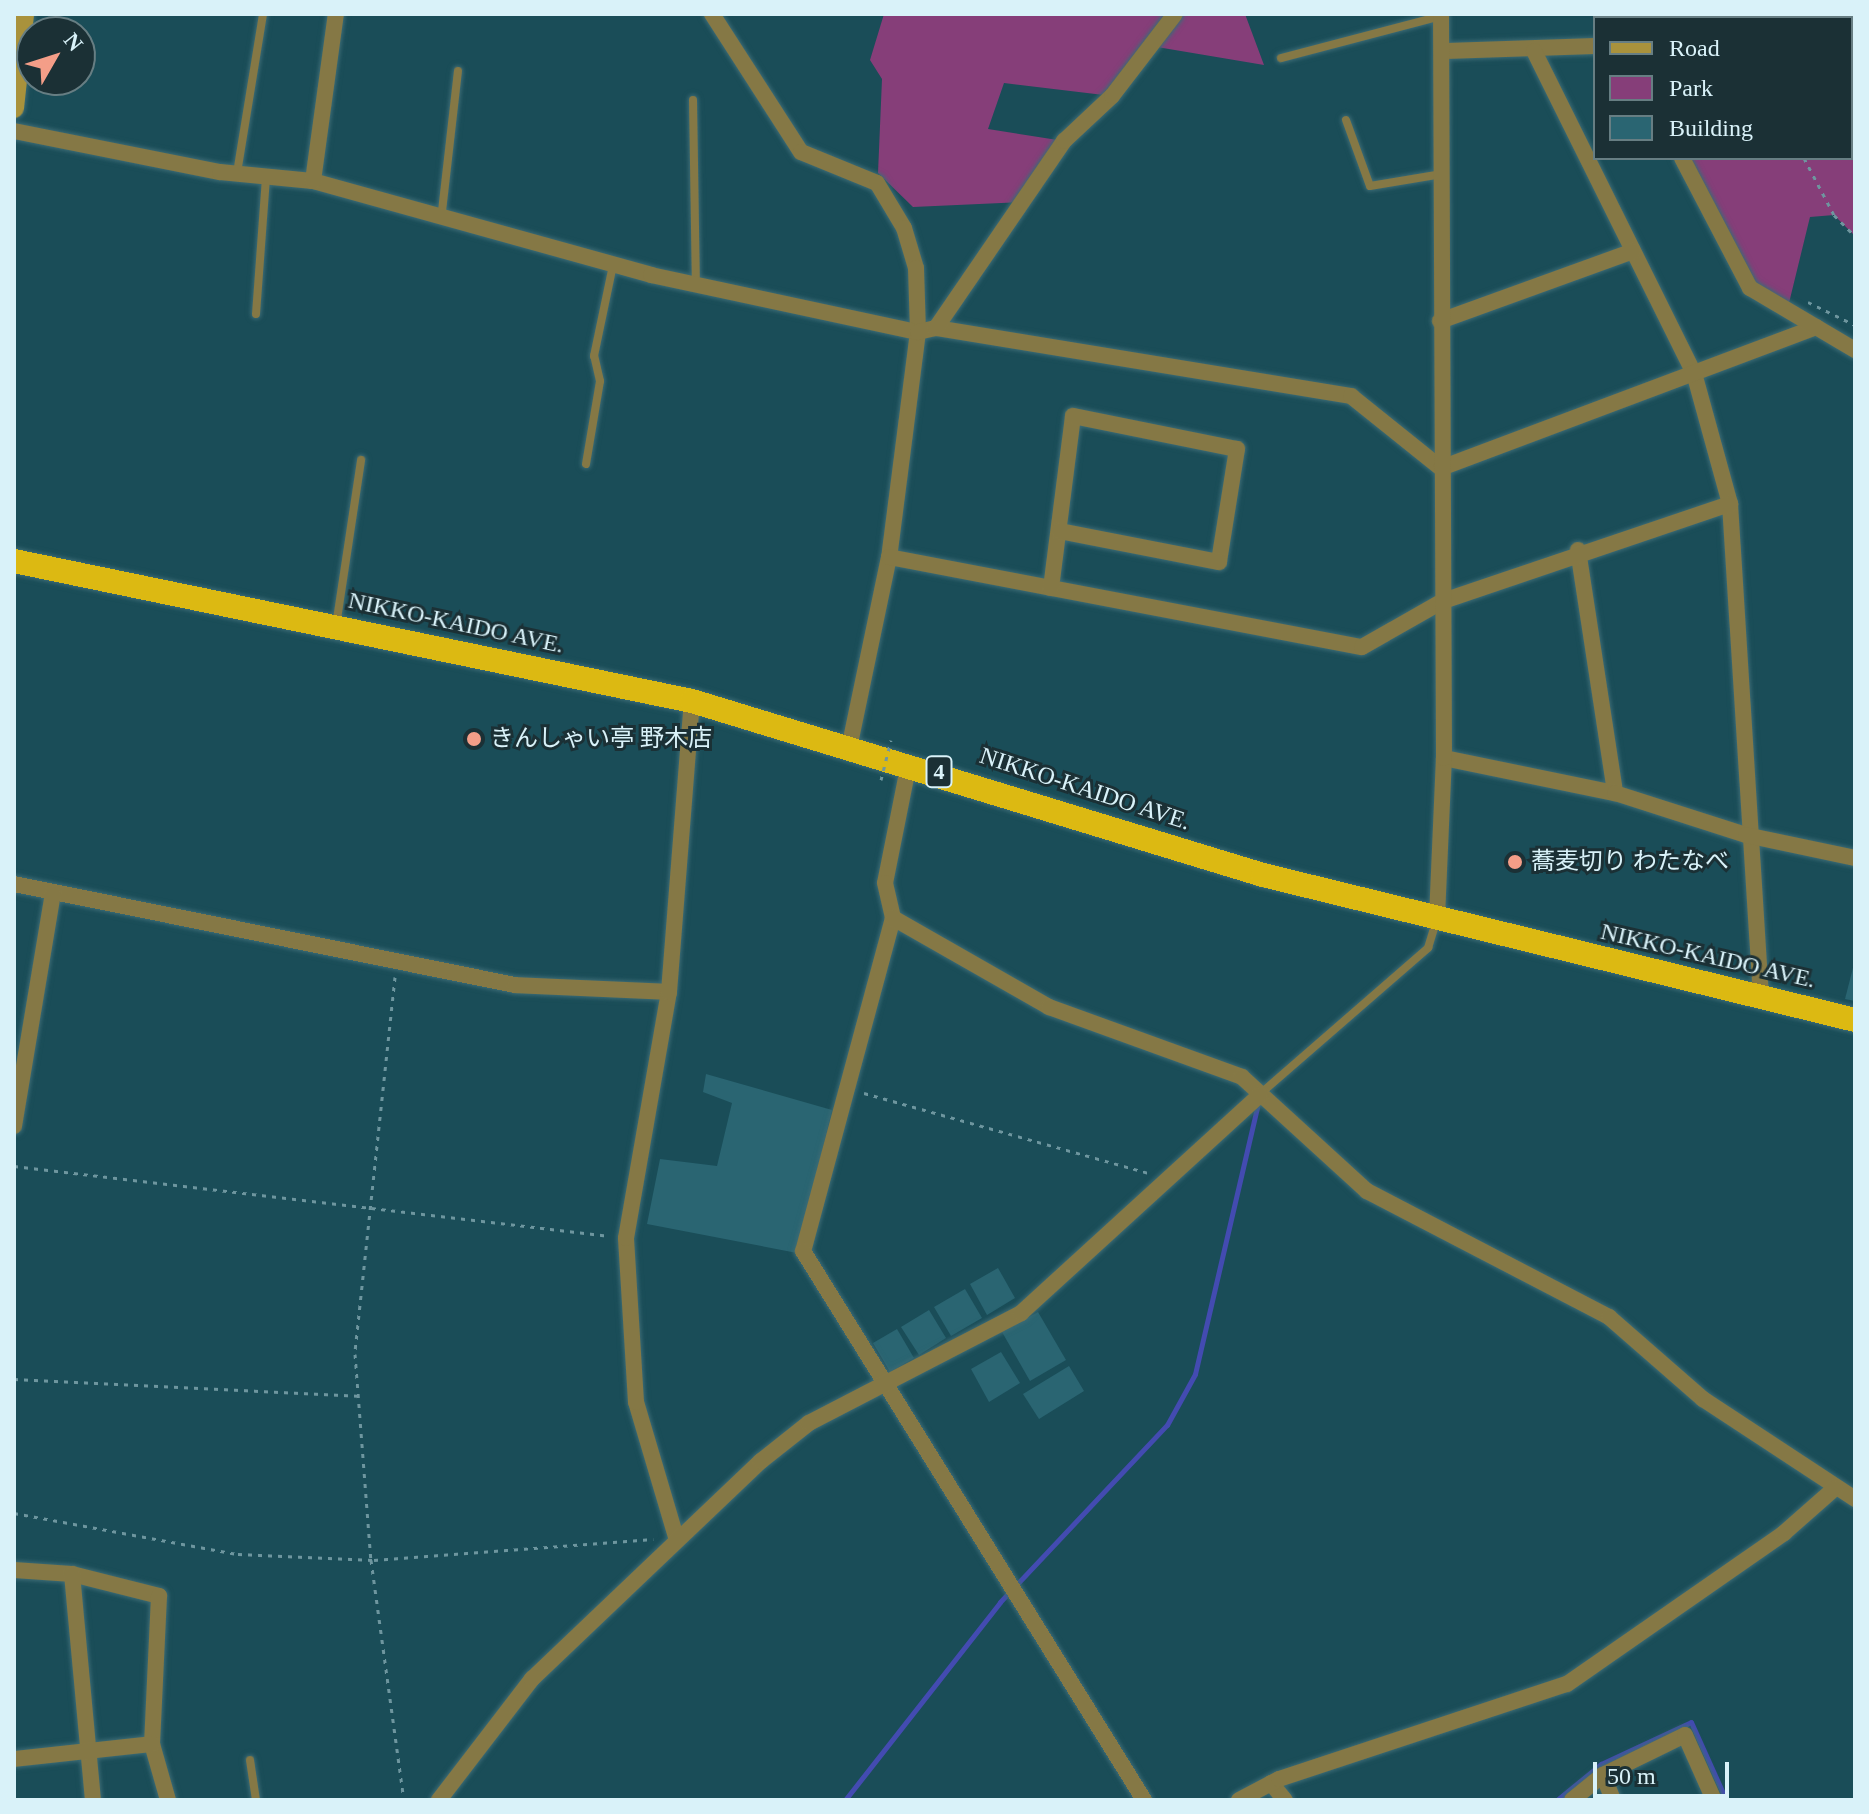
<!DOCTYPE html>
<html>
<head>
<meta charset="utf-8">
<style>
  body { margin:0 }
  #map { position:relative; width:1869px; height:1814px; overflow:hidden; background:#1a4d58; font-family:"Times New Roman","Noto Sans JP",serif }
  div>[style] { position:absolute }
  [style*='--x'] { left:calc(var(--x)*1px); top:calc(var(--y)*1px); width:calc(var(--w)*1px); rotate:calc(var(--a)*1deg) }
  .green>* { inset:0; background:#863e79 }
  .stream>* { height:5px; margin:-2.5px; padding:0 2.5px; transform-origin:2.5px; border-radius:2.5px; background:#434bb1 }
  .building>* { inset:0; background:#2a6572 }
  .path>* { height:3px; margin-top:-1.5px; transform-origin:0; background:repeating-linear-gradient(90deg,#6e969f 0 4px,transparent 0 10px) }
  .roads { filter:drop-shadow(0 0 2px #3c6b75) drop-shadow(0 0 2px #3c6b75) }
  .lane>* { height:8px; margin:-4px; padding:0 4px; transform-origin:4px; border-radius:4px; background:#857845 }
  .street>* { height:16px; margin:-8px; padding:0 8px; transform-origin:8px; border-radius:8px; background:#857845 }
  .secondary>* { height:20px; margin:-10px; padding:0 10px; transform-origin:10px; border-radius:10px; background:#a9923c }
  .highway>* { height:24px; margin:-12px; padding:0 12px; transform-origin:12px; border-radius:12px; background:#dcb912 }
  .path-bridge>* { height:3px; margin-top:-1.5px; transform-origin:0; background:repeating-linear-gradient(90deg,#6e969f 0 4px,transparent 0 10px) }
  .dots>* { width:22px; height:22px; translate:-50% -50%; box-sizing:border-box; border:4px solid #1b3035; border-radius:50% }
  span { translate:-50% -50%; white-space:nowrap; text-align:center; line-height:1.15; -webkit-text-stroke:6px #1b3035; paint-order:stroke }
  .shield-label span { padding:2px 6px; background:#1b3035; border:2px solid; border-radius:6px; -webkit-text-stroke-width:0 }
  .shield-label { font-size:22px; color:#d9f2f9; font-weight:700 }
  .street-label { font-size:24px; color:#d9f2f9 }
  .poi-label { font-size:24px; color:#d9f2f9 }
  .left { translate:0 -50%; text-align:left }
  .frame { position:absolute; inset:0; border:16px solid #d9f2f9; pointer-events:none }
  .legend { position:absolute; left:1593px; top:16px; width:260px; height:144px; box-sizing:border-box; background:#1b3035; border:2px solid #677e83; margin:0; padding:10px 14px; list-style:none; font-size:24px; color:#d9f2f9 }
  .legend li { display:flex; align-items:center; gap:16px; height:40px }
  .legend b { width:40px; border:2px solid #677e83 }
  .north { position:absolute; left:16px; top:16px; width:80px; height:80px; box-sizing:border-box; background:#1b3035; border:2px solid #677e83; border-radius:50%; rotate:51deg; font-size:22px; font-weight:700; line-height:32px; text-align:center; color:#d9f2f9 }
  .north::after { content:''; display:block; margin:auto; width:28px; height:36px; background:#f49e88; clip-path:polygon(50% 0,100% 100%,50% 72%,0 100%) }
  .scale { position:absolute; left:1593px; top:1762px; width:136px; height:36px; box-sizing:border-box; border:4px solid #d9f2f9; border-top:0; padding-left:10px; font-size:24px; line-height:28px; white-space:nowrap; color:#d9f2f9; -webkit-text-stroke:6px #1b3035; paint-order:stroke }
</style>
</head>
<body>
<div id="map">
  <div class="green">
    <i style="clip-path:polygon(884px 14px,1245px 14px,1264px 65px,1151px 46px,1112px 96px,1004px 83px,988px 129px,1064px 141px,1025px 202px,913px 207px,878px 173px,882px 79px,870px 60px)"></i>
    <i style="clip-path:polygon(1619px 14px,1855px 14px,1855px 236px,1834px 215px,1810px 217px,1789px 303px,1750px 288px,1682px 158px,1851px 158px,1851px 18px)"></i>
  </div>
  <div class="stream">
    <i style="--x:845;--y:1800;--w:251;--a:-51.9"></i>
    <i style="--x:1000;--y:1602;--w:243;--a:-46.7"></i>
    <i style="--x:1167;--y:1425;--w:58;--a:-61.2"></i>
    <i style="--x:1195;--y:1374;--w:278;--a:-76.9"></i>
    <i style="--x:1557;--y:1800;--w:57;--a:-39.3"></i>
    <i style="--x:1601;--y:1764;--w:99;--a:-25"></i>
    <i style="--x:1691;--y:1722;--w:85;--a:65.8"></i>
  </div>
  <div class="building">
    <i style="clip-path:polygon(1855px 960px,1855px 1001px,1845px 999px)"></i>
    <i style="clip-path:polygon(706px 1074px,832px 1110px,797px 1253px,647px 1224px,660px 1159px,717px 1166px,732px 1103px,703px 1092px)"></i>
    <i style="clip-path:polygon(998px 1268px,1015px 1298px,987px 1315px,970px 1284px)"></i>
    <i style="clip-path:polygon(965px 1289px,982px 1318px,951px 1336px,934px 1307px)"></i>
    <i style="clip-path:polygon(929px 1310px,946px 1338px,919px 1355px,901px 1327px)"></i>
    <i style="clip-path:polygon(1038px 1312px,1066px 1360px,1030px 1381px,1002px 1332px)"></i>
    <i style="clip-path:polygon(897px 1329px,914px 1358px,890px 1372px,873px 1343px)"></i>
    <i style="clip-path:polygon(1001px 1352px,1020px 1383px,989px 1402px,971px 1369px)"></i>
    <i style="clip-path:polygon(1069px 1366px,1084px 1391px,1039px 1419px,1023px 1394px)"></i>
  </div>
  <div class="path">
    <i style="--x:1729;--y:14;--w:4;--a:63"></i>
    <i style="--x:1804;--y:158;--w:64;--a:62.2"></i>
    <i style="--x:1834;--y:215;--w:30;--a:45"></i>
    <i style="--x:1808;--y:302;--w:52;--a:26.1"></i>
    <i style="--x:395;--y:977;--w:379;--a:96.1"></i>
    <i style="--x:355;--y:1354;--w:207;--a:85.6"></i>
    <i style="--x:371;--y:1560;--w:242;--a:82.2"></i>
    <i style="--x:864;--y:1093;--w:296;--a:15.7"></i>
    <i style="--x:14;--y:1166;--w:600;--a:6.7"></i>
    <i style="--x:14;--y:1379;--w:344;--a:2.8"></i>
    <i style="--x:14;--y:1513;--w:228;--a:10.4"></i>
    <i style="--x:238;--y:1554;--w:136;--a:2.5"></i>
    <i style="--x:374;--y:1560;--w:280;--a:-4.3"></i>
  </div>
  <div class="roads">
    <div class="lane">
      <i style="--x:1281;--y:58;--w:165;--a:-14.7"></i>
      <i style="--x:693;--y:100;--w:185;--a:89.1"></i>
      <i style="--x:1346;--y:120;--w:70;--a:70"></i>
      <i style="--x:1370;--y:186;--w:67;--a:-9.5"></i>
      <i style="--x:237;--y:173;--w:161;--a:-80.7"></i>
      <i style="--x:441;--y:220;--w:150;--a:-83.5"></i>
      <i style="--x:256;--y:314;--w:137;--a:-85.8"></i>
      <i style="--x:586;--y:464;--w:84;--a:-80.4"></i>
      <i style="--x:600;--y:381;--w:26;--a:-103"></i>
      <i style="--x:594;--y:356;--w:93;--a:-78.2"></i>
      <i style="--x:336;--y:626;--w:168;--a:-81.4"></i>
      <i style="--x:1260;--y:1094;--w:223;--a:-41"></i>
      <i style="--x:1428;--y:948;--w:28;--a:-73"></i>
      <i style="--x:250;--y:1760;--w:40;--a:81.5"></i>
    </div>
    <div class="street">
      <i style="--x:712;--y:14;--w:164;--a:57.2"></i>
      <i style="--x:801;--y:152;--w:82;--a:22.2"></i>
      <i style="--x:877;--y:183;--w:52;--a:59"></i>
      <i style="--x:904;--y:228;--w:42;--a:73.3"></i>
      <i style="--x:916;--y:268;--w:64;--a:88.2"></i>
      <i style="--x:918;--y:332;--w:227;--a:97.3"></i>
      <i style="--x:889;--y:557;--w:191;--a:101.8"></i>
      <i style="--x:1619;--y:14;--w:4;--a:76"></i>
      <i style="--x:1446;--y:51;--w:149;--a:-1.9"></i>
      <i style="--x:1534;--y:51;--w:360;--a:63.6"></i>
      <i style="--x:1694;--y:373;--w:136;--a:74.6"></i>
      <i style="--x:1730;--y:504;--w:492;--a:86.4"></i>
      <i style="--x:14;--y:131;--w:210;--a:11.3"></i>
      <i style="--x:220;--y:172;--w:93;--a:5.5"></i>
      <i style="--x:313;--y:181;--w:351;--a:15.5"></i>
      <i style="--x:651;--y:275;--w:273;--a:12.1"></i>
      <i style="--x:918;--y:332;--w:18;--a:-13"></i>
      <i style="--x:936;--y:328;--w:421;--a:9.3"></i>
      <i style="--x:1351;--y:396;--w:115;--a:38.7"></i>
      <i style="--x:1441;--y:468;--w:401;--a:-20.6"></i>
      <i style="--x:1682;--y:158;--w:147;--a:62.4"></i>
      <i style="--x:1750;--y:288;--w:122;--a:30.6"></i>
      <i style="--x:313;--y:181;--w:169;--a:-82.2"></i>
      <i style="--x:1440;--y:321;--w:205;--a:-19.9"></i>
      <i style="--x:936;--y:328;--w:227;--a:-55.6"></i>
      <i style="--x:1064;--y:141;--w:66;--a:-43.2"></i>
      <i style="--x:1112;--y:96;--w:103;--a:-52.5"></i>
      <i style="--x:1578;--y:550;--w:246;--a:81.3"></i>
      <i style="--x:889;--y:557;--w:481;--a:10.8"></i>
      <i style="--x:1362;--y:647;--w:93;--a:-29.6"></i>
      <i style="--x:1443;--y:601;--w:303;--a:-18.7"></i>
      <i style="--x:1051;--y:588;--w:173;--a:-82.7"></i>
      <i style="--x:1073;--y:416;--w:167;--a:11.4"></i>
      <i style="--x:1237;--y:449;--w:114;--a:99.1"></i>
      <i style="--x:1219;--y:562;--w:163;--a:-169"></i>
      <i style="--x:1444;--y:758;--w:175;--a:11.6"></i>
      <i style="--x:1615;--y:793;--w:138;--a:17.8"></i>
      <i style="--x:1746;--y:835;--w:111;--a:11.9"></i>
      <i style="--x:909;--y:763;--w:122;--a:101.3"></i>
      <i style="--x:885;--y:883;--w:36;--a:77"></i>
      <i style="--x:893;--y:918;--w:345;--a:105.1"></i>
      <i style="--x:803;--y:1251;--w:646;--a:58.15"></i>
      <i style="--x:14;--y:884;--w:511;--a:11.4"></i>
      <i style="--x:515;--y:985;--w:154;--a:2.6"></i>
      <i style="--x:1437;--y:917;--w:159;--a:-87.5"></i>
      <i style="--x:1444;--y:758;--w:744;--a:-90.23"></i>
      <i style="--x:893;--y:918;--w:180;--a:29.7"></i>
      <i style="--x:1049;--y:1007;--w:205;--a:19.9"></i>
      <i style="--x:1242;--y:1077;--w:169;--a:42.4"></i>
      <i style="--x:1367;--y:1191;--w:273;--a:27.5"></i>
      <i style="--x:1609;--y:1317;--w:125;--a:41.1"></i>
      <i style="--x:1703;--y:1399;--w:182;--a:33.3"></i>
      <i style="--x:14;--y:1126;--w:236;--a:-80.5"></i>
      <i style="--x:676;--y:1537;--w:141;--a:-106.5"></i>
      <i style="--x:636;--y:1402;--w:164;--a:-93.5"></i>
      <i style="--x:626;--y:1238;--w:250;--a:-80.1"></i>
      <i style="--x:669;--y:992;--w:292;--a:-85.5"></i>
      <i style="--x:14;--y:1570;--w:58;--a:3.9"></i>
      <i style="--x:72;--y:1574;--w:90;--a:14.2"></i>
      <i style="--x:159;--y:1596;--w:148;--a:92.7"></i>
      <i style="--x:152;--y:1744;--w:58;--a:74.1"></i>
      <i style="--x:72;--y:1574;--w:227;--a:84.7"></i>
      <i style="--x:14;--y:1759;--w:139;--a:-6.2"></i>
      <i style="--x:1603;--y:1775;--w:27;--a:68"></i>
      <i style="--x:1271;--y:1783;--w:22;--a:51"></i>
      <i style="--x:439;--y:1800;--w:153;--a:-52.5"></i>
      <i style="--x:532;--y:1679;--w:316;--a:-43.6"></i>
      <i style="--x:761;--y:1461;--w:61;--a:-38.4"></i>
      <i style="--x:809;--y:1423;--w:239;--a:-27.4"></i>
      <i style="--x:1021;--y:1313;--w:323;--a:-42.4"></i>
      <i style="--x:1239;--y:1800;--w:45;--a:-27.7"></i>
      <i style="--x:1279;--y:1779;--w:303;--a:-18.3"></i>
      <i style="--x:1567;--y:1684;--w:264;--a:-34.8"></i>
      <i style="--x:1784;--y:1533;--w:68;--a:-41.4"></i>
      <i style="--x:1572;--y:1800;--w:40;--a:-39"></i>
      <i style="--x:1603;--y:1775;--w:91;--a:-26"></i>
      <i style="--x:1685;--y:1735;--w:71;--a:66"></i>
    </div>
    <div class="secondary">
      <i style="--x:14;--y:108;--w:95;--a:-83.9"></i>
    </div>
    <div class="highway">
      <i style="--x:14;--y:561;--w:692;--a:11.67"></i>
      <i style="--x:692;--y:701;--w:597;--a:16.95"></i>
      <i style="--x:1263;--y:875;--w:609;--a:13.76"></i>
    </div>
  </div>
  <div class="path-bridge">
    <i style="--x:881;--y:780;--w:41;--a:-76"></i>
  </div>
  <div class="dots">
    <i style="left:474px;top:739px;background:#f49e88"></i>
    <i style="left:1515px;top:862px;background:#f49e88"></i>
  </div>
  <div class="shield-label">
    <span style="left:939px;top:772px">4</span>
  </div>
  <div class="street-label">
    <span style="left:456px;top:623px;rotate:12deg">NIKKO-KAIDO AVE.</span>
    <span style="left:1085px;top:789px;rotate:18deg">NIKKO-KAIDO AVE.</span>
    <span style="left:1708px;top:956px;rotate:13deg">NIKKO-KAIDO AVE.</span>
  </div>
  <div class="poi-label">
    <span class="left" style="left:490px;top:739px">きんしゃい亭 野木店</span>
    <span class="left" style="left:1531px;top:862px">蕎麦切り わたなべ</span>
  </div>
  <div class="frame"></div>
  <ul class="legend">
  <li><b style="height:10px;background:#a9923c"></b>Road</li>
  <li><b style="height:22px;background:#863e79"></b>Park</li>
  <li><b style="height:22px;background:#2a6572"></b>Building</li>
  </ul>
  <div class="north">N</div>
  <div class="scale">50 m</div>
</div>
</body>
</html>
